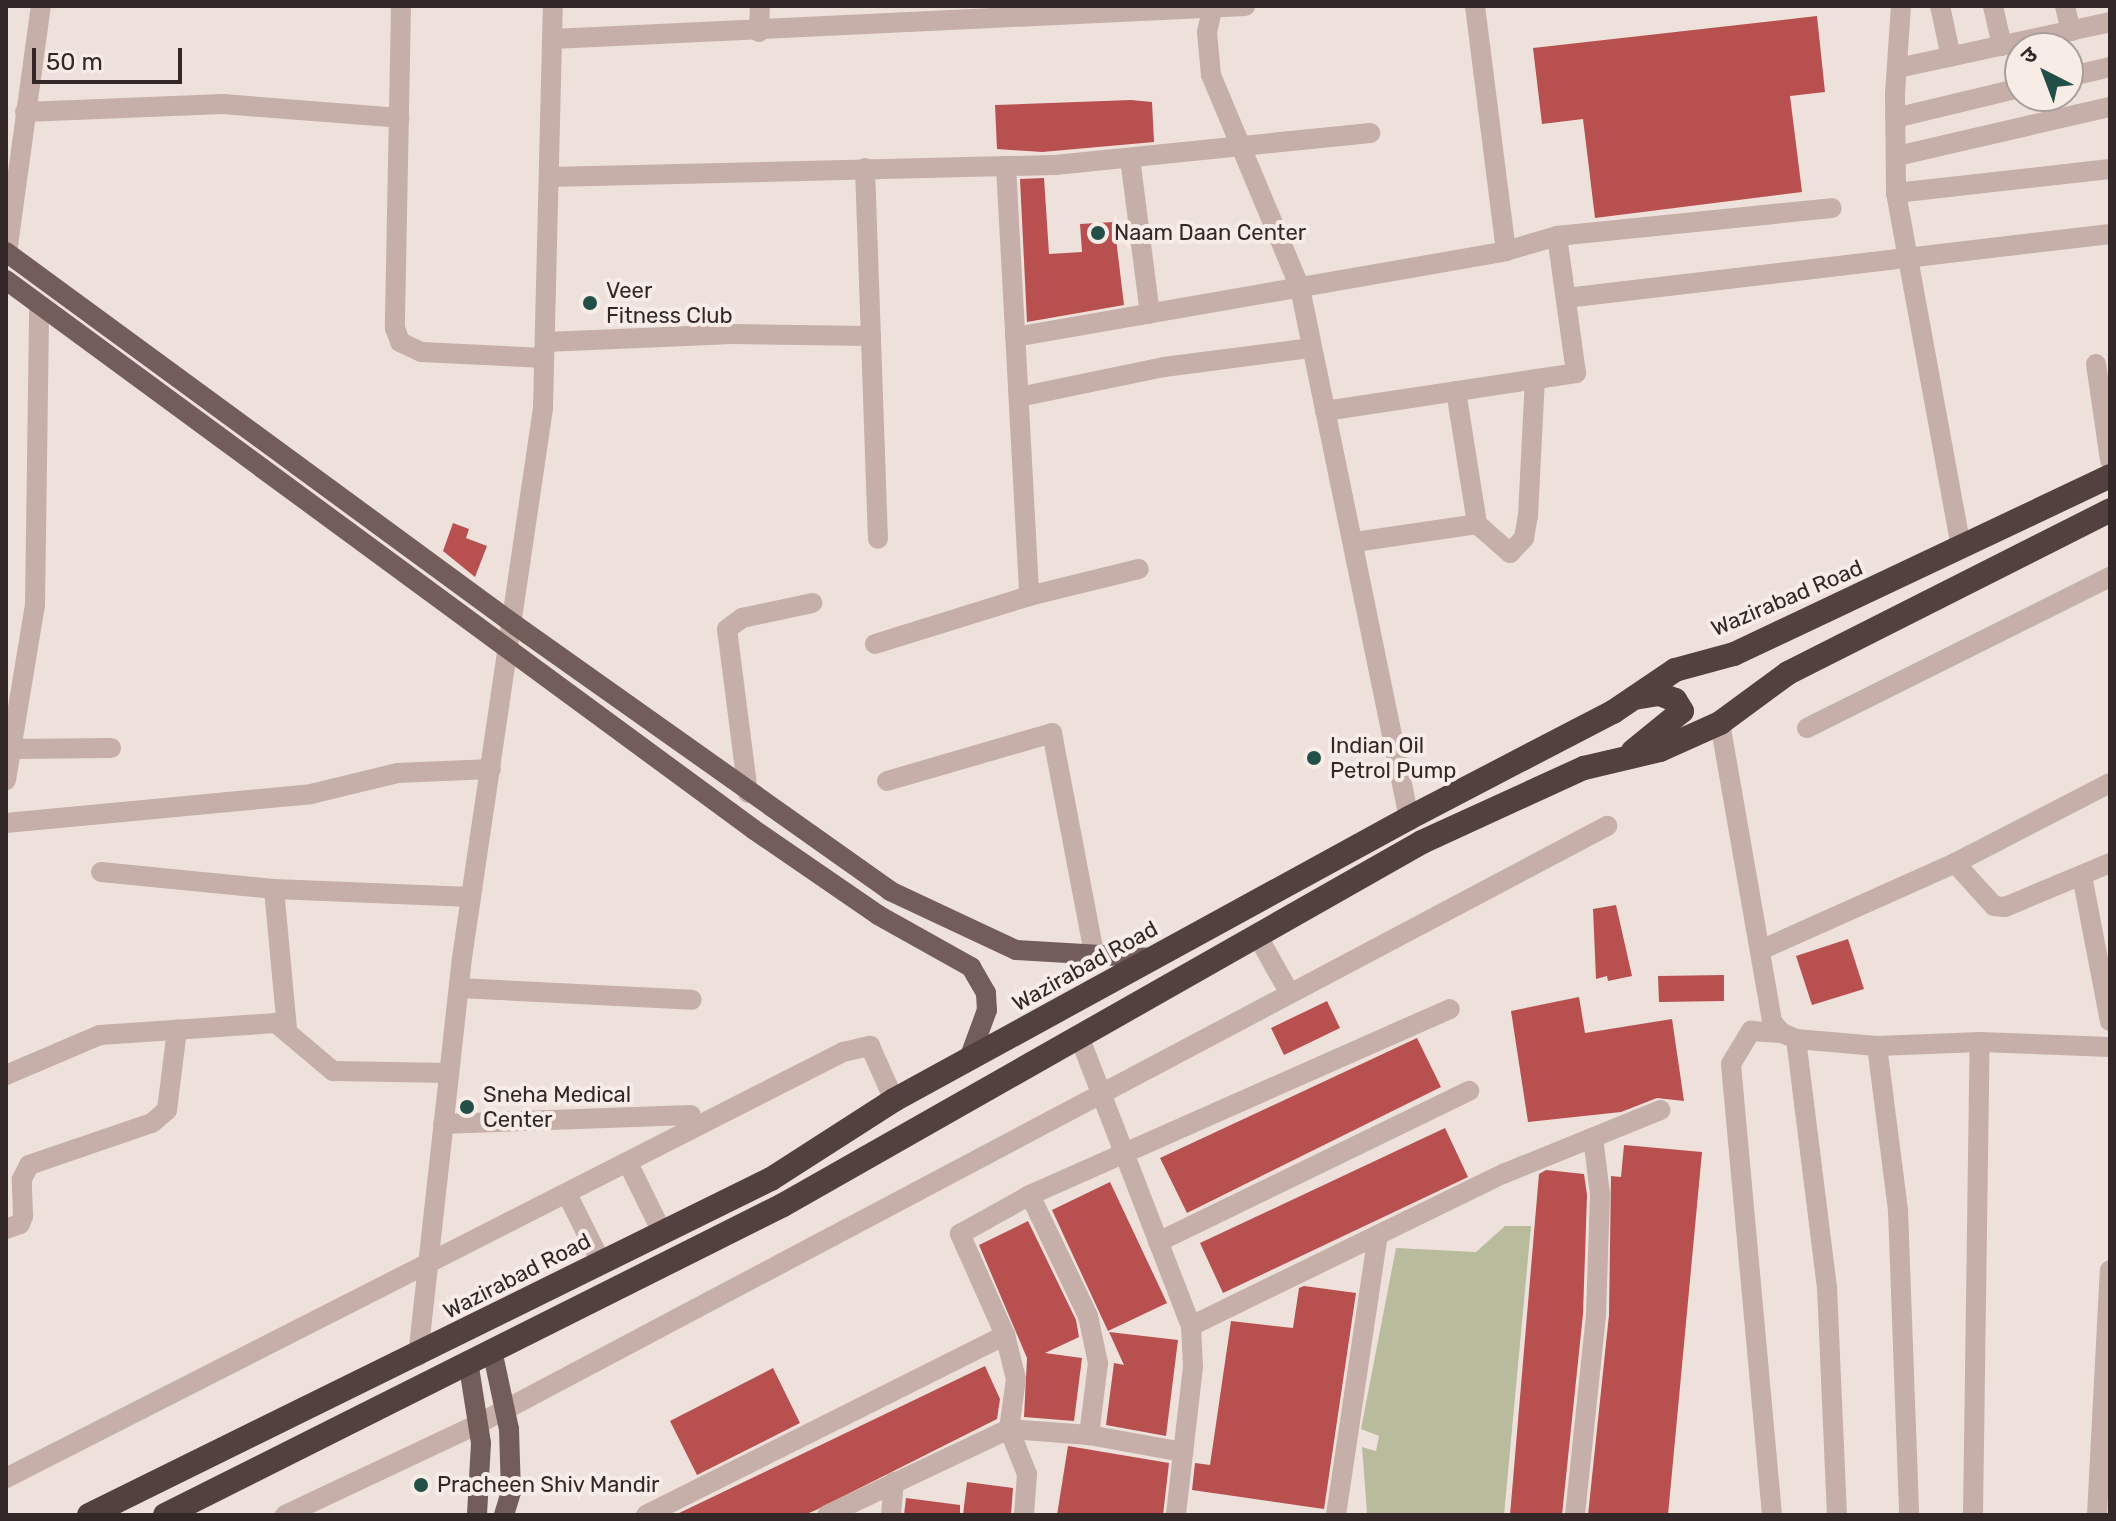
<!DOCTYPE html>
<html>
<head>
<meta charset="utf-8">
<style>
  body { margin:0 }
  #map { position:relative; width:2116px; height:1521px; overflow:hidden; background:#eee1db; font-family:Rubik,"Noto Sans Devanagari",sans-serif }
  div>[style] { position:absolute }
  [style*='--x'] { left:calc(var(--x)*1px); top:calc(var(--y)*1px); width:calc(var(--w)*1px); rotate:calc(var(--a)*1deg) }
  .green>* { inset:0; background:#b8bc9d }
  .building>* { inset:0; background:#b8504f }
  .minor>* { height:20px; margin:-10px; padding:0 10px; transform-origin:10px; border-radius:10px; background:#c5afa8 }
  .major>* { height:20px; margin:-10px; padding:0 10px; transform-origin:10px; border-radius:10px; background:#735d5a }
  .highway>* { height:24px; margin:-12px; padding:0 12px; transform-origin:12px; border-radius:12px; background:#53413f }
  .dots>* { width:22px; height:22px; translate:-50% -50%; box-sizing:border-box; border:4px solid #f7ece6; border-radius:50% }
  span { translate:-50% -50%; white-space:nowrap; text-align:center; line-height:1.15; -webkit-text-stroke:8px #f7ece6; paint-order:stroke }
  .poi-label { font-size:22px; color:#332827 }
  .left { translate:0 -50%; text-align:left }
  .street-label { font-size:22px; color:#332827 }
  .frame { position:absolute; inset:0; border:8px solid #332827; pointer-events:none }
  .north { position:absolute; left:2004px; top:32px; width:80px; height:80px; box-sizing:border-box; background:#f7ece6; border:2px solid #a99e9a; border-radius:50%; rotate:318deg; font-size:22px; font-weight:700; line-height:32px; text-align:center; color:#332827 }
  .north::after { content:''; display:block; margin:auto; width:28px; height:36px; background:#224f48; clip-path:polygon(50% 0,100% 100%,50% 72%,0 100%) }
  .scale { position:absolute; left:32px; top:48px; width:150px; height:36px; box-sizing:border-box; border:4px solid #332827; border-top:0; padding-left:10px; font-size:24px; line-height:28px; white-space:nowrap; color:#332827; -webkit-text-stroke:6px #f7ece6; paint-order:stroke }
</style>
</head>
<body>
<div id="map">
  <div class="green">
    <i style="clip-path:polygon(1505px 1226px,1531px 1226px,1504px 1515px,1367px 1513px,1362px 1447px,1376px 1451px,1379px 1436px,1361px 1429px,1396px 1248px,1476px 1252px)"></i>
  </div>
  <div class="building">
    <i style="clip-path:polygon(1817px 16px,1825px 92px,1790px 96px,1802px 192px,1595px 218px,1583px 119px,1542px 124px,1533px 48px)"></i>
    <i style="clip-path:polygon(1131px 100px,1152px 102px,1154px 142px,1042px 152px,997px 149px,995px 105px)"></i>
    <i style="clip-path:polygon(1044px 178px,1049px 254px,1082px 252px,1080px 224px,1114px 222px,1124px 305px,1027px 322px,1020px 179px)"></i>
    <i style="clip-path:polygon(453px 523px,469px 529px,466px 538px,487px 546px,475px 577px,443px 551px)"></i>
    <i style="clip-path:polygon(1616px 905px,1632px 976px,1608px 981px,1607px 976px,1596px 979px,1593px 909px)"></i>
    <i style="clip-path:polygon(1848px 939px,1864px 989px,1812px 1005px,1796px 956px)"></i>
    <i style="clip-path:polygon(1724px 975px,1724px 1001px,1659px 1002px,1658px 976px)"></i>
    <i style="clip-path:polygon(1579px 997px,1585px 1033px,1672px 1019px,1684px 1101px,1657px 1098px,1621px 1112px,1528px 1122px,1511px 1011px)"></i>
    <i style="clip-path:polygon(1327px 1001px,1340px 1028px,1284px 1055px,1271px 1028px)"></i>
    <i style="clip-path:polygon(1417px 1038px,1441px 1087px,1187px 1213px,1160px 1158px)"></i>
    <i style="clip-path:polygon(1445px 1128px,1468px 1177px,1223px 1293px,1200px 1243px)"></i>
    <i style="clip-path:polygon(1624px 1145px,1702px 1152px,1668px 1515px,1588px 1515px,1609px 1315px,1611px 1176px,1621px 1177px)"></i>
    <i style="clip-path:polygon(1546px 1170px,1584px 1174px,1587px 1195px,1583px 1314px,1562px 1515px,1510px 1515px,1539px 1174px)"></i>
    <i style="clip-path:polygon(1110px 1182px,1167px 1303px,1108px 1331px,1052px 1210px)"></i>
    <i style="clip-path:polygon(1028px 1221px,1076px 1320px,1079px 1337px,1045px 1353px,1082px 1358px,1074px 1421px,1024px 1417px,1027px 1358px,979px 1245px)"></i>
    <i style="clip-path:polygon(1304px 1286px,1356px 1293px,1324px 1509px,1192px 1490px,1195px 1463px,1210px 1465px,1231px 1321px,1293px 1328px,1299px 1288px)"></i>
    <i style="clip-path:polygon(1109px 1332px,1178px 1340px,1166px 1436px,1106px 1425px,1114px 1363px,1124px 1365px)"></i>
    <i style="clip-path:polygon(985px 1366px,1000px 1399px,997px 1419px,816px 1510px,804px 1515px,675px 1515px)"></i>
    <i style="clip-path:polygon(773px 1368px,800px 1423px,697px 1475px,670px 1421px)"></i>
    <i style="clip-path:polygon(1068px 1446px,1169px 1463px,1163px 1515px,1057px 1515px)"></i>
    <i style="clip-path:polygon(967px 1482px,1013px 1488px,1011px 1515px,963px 1515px)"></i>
    <i style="clip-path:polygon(906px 1498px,960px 1505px,960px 1515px,904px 1515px)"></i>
  </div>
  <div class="minor">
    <i style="--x:401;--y:6;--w:322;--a:91.1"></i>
    <i style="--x:395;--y:328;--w:15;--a:70"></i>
    <i style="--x:400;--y:342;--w:23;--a:25"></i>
    <i style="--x:421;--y:352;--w:123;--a:2.8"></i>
    <i style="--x:1213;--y:6;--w:27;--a:103"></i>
    <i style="--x:1207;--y:32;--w:43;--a:84.7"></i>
    <i style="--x:1211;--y:75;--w:231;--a:67.3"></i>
    <i style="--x:1300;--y:288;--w:541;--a:78.38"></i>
    <i style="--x:1475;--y:6;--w:247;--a:82.8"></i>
    <i style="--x:1901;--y:6;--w:88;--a:93.9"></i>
    <i style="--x:1895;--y:94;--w:99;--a:89.4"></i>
    <i style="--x:1896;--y:193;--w:361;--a:79.6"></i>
    <i style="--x:1940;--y:6;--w:52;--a:77.8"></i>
    <i style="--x:1993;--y:6;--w:41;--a:77.3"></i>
    <i style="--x:2065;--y:6;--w:26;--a:77"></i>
    <i style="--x:759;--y:32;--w:26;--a:-88"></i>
    <i style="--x:553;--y:39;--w:693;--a:-2.73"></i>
    <i style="--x:1898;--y:68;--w:217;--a:-12.2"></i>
    <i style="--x:2068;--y:77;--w:43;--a:-13.4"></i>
    <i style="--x:25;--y:112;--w:198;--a:-2.3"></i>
    <i style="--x:223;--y:104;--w:177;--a:4.5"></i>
    <i style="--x:1895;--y:118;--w:129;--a:-13.5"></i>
    <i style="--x:1897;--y:156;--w:219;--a:-13"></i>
    <i style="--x:1130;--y:158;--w:157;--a:82.7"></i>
    <i style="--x:1006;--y:166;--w:431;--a:86.9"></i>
    <i style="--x:865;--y:168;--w:371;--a:88"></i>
    <i style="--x:549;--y:177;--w:506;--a:-1.36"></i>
    <i style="--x:1055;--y:165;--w:317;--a:-5.8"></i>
    <i style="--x:1896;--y:193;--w:215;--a:-6.4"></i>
    <i style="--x:7;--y:253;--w:249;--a:-82.2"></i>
    <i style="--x:1566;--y:298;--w:548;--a:-6.71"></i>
    <i style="--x:1015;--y:337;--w:498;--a:-9.9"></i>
    <i style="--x:1506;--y:251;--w:53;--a:-16.4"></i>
    <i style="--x:1557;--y:236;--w:276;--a:-5.8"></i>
    <i style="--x:545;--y:342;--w:188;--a:-2.4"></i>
    <i style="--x:733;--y:334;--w:138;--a:0.8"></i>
    <i style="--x:2096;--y:364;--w:97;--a:81.7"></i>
    <i style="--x:1456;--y:391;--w:135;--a:81"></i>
    <i style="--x:1477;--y:524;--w:44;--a:41.3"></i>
    <i style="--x:1510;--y:553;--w:21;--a:-47"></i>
    <i style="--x:1524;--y:538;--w:22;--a:-80"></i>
    <i style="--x:1528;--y:516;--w:137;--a:-87.1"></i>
    <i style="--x:1019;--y:397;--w:148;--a:-11.7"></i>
    <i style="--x:1164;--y:367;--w:147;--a:-7.4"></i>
    <i style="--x:1325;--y:411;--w:254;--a:-8.6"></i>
    <i style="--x:1576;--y:373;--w:138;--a:-97.9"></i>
    <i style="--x:1355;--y:542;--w:123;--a:-8.4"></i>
    <i style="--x:875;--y:644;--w:161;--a:-17.3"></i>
    <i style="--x:1029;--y:596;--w:113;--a:-13.8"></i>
    <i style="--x:1720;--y:723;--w:303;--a:80.1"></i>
    <i style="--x:1772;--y:1022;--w:15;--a:48"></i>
    <i style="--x:1782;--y:1033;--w:15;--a:23"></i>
    <i style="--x:1796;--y:1039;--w:81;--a:4.9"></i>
    <i style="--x:1877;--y:1046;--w:103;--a:-2.2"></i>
    <i style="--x:1980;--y:1042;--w:130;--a:2.2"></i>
    <i style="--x:1807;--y:728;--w:339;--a:-26.5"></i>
    <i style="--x:14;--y:749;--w:97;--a:-0.6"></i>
    <i style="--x:6;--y:780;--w:177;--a:-80.6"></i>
    <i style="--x:35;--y:605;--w:298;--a:-89.2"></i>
    <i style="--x:887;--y:781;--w:172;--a:-16.2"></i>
    <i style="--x:1052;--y:733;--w:229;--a:79.2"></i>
    <i style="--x:748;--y:793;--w:165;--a:-97.3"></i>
    <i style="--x:727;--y:629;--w:19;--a:-36"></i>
    <i style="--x:742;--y:618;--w:72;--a:-12.1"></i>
    <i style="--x:6;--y:823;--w:306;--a:-5.4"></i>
    <i style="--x:311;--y:794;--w:89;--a:-13.7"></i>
    <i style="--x:397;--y:773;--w:94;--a:-2.4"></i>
    <i style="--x:1955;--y:863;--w:58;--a:47.8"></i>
    <i style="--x:1994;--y:906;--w:11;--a:5"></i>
    <i style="--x:2005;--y:907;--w:114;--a:-22.7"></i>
    <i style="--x:101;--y:872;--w:174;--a:5.6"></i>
    <i style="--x:274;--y:889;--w:197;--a:2.3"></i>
    <i style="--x:2082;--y:876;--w:148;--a:79.1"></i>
    <i style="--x:274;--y:889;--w:141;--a:84.7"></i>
    <i style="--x:1257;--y:935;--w:65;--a:60.7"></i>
    <i style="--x:1763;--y:949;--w:210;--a:-24.1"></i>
    <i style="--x:1955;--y:863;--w:174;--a:-27.3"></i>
    <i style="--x:459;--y:988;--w:233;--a:2.9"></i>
    <i style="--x:1079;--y:1036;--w:311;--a:68.9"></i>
    <i style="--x:1191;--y:1326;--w:41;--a:87.2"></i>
    <i style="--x:1193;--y:1367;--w:149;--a:96.6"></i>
    <i style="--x:1796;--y:1039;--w:250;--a:82.9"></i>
    <i style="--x:1827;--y:1287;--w:228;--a:87.5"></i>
    <i style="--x:1877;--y:1046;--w:165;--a:82.7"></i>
    <i style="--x:1898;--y:1210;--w:305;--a:87.9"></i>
    <i style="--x:6;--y:1075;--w:102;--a:-23.1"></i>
    <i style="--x:100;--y:1035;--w:176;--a:-3.9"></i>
    <i style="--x:276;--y:1023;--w:75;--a:40.1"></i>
    <i style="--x:333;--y:1071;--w:116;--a:1"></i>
    <i style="--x:443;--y:1124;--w:248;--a:-2.1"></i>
    <i style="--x:629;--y:1165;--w:75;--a:63.8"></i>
    <i style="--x:567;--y:1194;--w:76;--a:63.4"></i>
    <i style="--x:1030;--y:1195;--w:134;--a:64.4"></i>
    <i style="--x:1088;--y:1316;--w:48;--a:78"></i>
    <i style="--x:1098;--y:1363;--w:73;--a:97.1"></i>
    <i style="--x:6;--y:1229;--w:15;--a:-20"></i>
    <i style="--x:20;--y:1224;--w:9;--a:-69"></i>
    <i style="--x:23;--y:1216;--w:37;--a:-92"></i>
    <i style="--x:22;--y:1179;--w:16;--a:-63"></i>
    <i style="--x:29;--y:1165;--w:130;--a:-18.9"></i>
    <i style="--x:152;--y:1123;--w:20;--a:-41"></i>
    <i style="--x:167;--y:1110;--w:81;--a:-82.9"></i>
    <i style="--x:1158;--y:1242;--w:346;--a:-25.9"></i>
    <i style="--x:1191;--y:1326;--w:347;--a:-26"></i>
    <i style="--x:1503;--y:1174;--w:170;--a:-22.1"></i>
    <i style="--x:418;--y:1356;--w:400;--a:-83.7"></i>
    <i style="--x:462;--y:958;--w:556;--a:-81.62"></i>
    <i style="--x:543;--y:408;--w:402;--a:-88.6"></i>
    <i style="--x:6;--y:1478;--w:939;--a:-26.97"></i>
    <i style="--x:843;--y:1052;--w:28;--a:-13"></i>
    <i style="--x:870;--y:1046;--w:59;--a:66"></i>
    <i style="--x:285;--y:1515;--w:213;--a:-25.2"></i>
    <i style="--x:478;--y:1424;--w:1278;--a:-27.91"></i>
    <i style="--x:646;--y:1515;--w:402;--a:-26.6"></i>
    <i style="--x:827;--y:1515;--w:201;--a:-25.3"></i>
    <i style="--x:1009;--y:1429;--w:80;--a:4.3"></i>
    <i style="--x:1089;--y:1435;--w:96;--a:10.3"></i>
    <i style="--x:891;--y:1515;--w:33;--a:-85"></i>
    <i style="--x:1024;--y:1515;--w:41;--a:-85.8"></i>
    <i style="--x:1027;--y:1474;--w:48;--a:-111.8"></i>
    <i style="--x:1009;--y:1429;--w:50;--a:-82"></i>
    <i style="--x:1016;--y:1379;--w:45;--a:-104"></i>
    <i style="--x:1005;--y:1335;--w:111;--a:-114"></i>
    <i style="--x:960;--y:1234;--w:80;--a:-29.1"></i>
    <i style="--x:1030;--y:1195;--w:459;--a:-23.9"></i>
    <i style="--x:1336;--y:1515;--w:283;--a:-81.5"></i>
    <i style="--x:1575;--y:1515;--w:201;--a:-84"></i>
    <i style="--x:1596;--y:1315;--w:121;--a:-88.1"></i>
    <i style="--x:1600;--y:1194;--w:57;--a:-97"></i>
    <i style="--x:1772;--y:1515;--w:453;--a:-95.2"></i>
    <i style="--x:1731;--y:1064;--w:39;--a:-59"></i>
    <i style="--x:1751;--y:1031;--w:31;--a:4"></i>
    <i style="--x:1973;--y:1515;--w:473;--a:-89.2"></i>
    <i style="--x:2097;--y:1515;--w:245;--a:-87"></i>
  </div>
  <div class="major">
    <i style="--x:6;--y:252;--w:631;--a:36.23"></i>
    <i style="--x:515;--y:625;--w:460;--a:35.3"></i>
    <i style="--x:890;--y:891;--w:139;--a:25.1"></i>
    <i style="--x:1016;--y:950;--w:136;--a:3.4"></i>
    <i style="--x:6;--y:280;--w:927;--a:36.31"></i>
    <i style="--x:753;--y:829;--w:152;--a:34.5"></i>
    <i style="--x:878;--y:915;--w:107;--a:29.2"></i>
    <i style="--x:971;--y:967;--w:30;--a:60"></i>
    <i style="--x:986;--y:993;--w:17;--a:87"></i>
    <i style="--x:987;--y:1010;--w:52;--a:110.2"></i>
    <i style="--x:492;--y:1350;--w:81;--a:77.9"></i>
    <i style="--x:509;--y:1429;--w:63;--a:88.2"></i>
    <i style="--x:511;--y:1492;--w:24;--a:107"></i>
    <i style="--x:468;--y:1361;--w:83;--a:81"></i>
    <i style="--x:481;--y:1443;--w:72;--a:93.2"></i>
  </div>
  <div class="highway">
    <i style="--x:1633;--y:751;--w:63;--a:-39.2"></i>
    <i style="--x:1682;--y:711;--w:13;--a:-122"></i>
    <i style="--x:1675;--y:700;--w:17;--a:-159"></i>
    <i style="--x:1659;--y:694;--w:25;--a:171"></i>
    <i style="--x:89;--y:1515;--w:760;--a:-26.23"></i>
    <i style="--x:771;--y:1179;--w:146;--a:-32.7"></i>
    <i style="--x:894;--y:1100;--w:587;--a:-28.7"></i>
    <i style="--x:1409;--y:818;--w:230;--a:-27.5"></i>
    <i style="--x:1613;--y:712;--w:75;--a:-34.1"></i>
    <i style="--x:1675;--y:670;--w:61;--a:-15.2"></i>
    <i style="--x:1734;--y:654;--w:416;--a:-25.3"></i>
    <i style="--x:165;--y:1515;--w:691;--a:-26.64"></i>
    <i style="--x:783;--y:1205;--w:735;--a:-29.6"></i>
    <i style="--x:1422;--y:842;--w:178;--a:-24.6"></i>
    <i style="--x:1584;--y:768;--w:78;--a:-13.3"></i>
    <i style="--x:1660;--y:750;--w:66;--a:-24.2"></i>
    <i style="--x:1720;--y:723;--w:84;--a:-36.3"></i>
    <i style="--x:1788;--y:673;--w:361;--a:-26.8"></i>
  </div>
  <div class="dots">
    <i style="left:1098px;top:233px;background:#224f48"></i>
    <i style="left:590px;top:303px;background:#224f48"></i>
    <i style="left:1314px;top:758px;background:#224f48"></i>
    <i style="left:467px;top:1107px;background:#224f48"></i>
    <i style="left:421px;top:1485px;background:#224f48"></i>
  </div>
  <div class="poi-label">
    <span class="left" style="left:1114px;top:233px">Naam Daan Center</span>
    <span class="left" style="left:606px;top:303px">Veer<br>Fitness Club</span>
    <span class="left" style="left:1330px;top:758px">Indian Oil<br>Petrol Pump</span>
    <span class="left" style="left:483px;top:1107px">Sneha Medical<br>Center</span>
    <span class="left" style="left:437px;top:1485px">Pracheen Shiv Mandir</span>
  </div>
  <div class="street-label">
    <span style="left:1787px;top:598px;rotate:-23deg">Wazirabad Road</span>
    <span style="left:1085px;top:966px;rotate:-29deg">Wazirabad Road</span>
    <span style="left:517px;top:1276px;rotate:-27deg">Wazirabad Road</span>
  </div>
  <div class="frame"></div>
  <div class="north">उ</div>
  <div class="scale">50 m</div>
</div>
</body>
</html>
